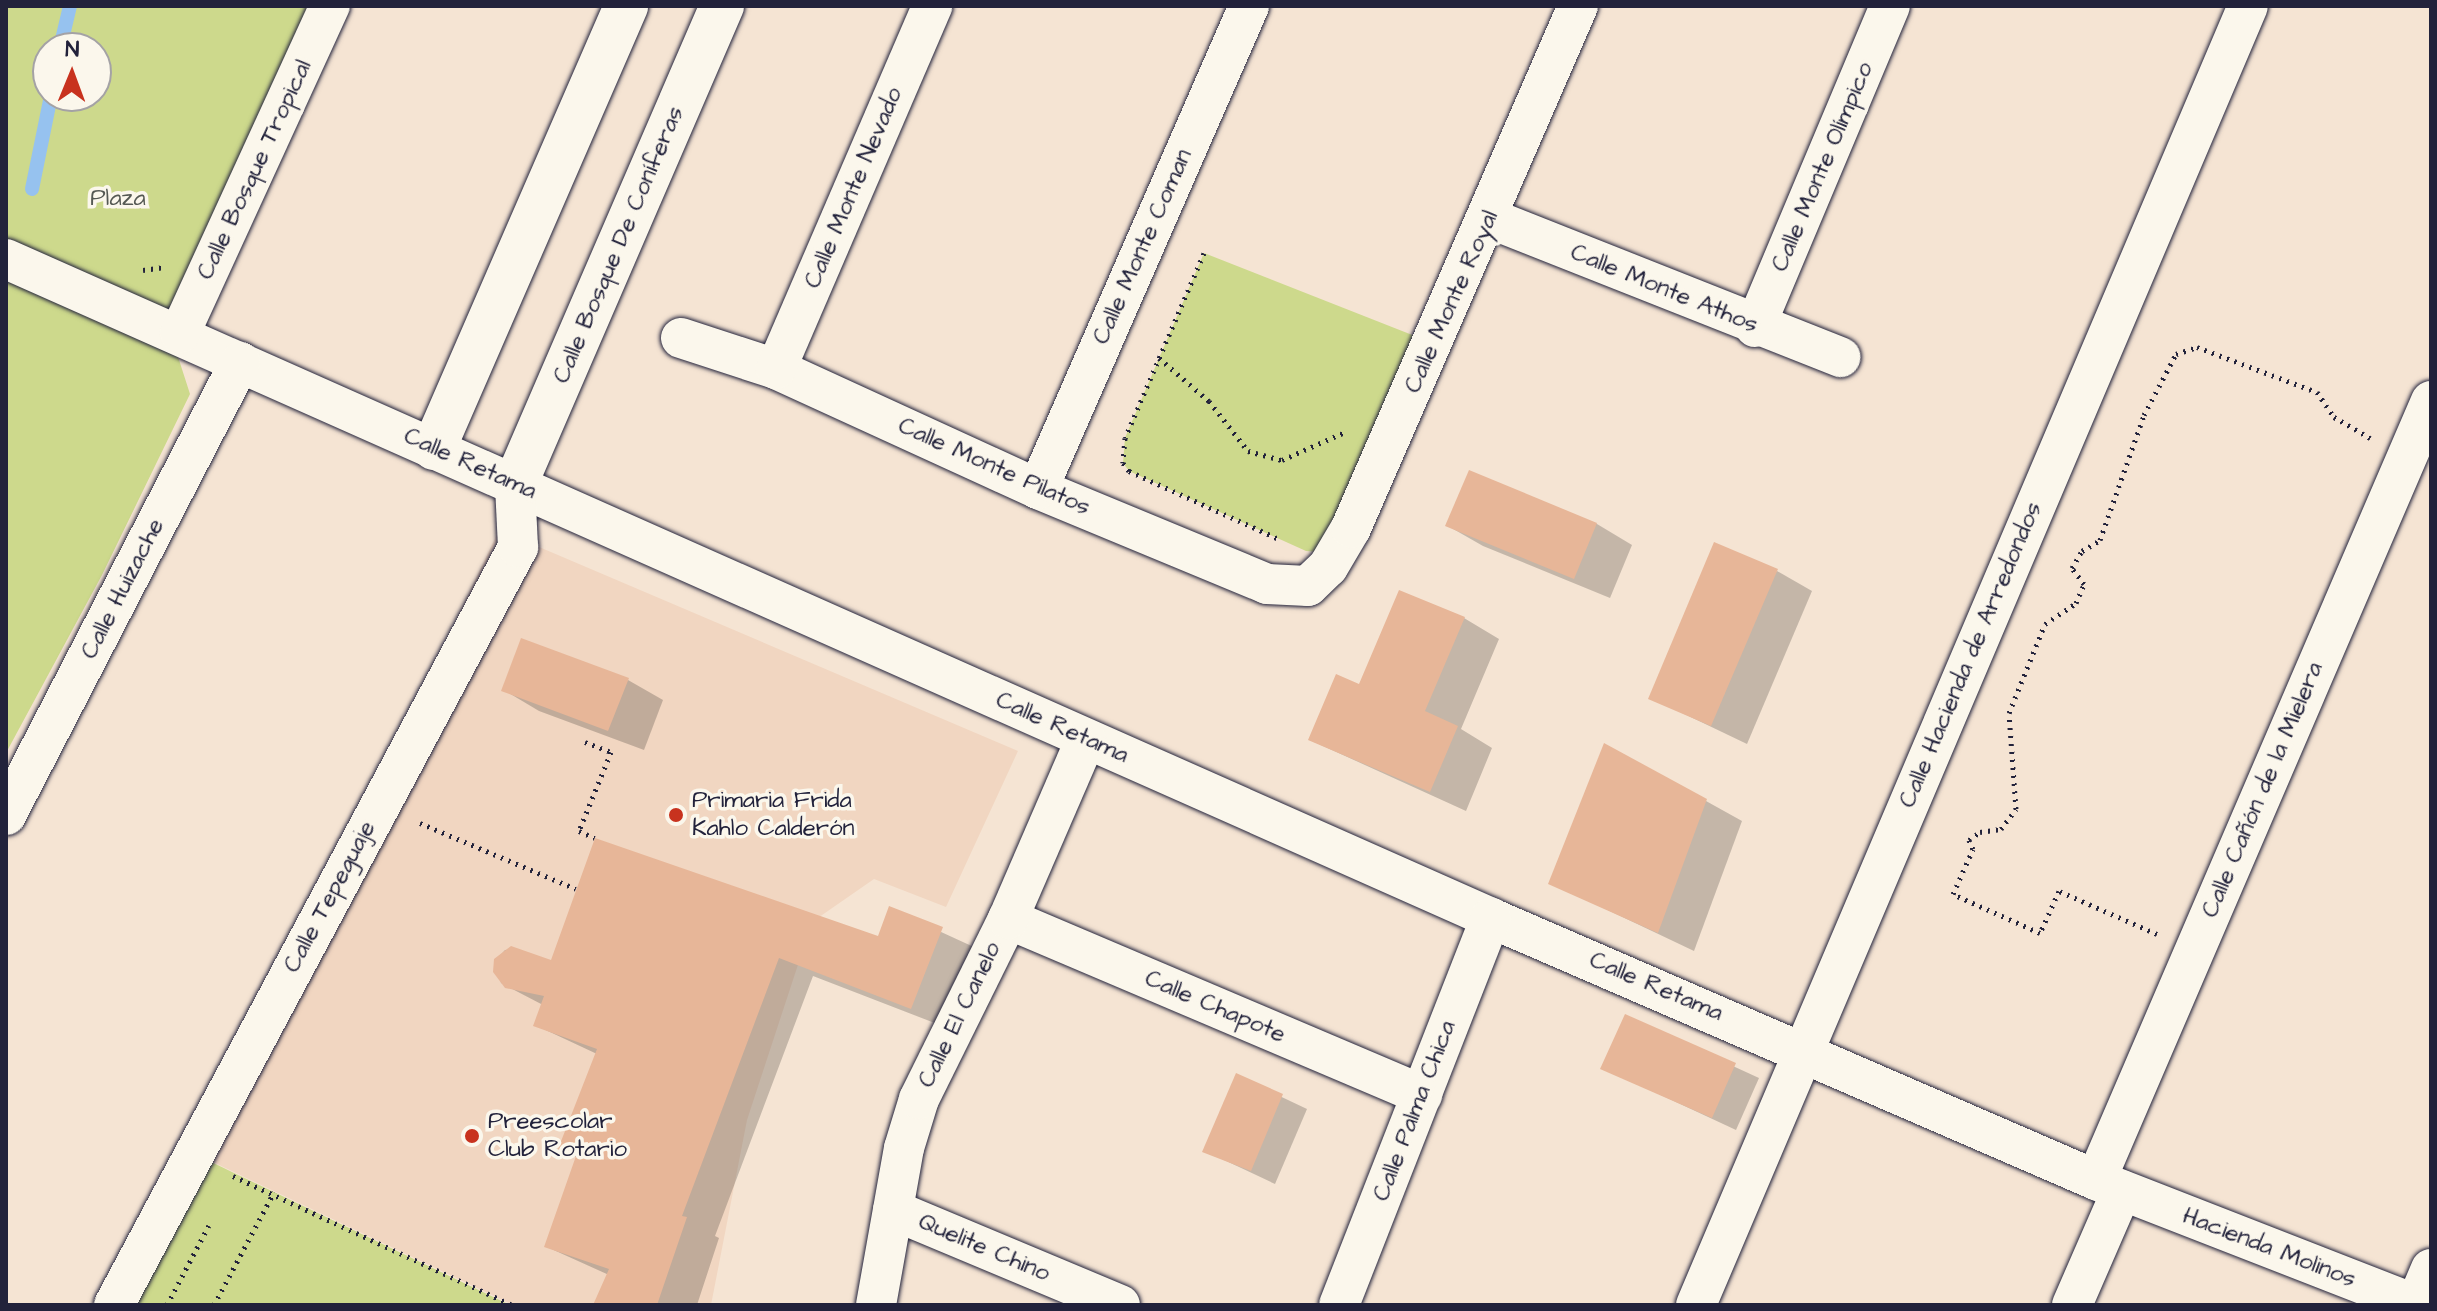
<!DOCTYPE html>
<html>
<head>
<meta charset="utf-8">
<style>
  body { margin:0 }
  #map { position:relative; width:2437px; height:1311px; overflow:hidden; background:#f5e4d3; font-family:"Architects Daughter",sans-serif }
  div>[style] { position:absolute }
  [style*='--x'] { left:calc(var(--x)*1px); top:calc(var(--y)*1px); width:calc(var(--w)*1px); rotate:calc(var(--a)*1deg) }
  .built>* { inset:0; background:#f1d6c1 }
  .green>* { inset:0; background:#cdd98c }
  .shadow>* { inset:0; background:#0003 }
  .stream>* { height:14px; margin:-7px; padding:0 7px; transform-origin:7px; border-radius:7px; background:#96c2ef }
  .building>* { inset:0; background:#e7b698 }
  .path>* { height:5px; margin-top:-2.5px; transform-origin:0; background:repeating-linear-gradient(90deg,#22223b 0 2px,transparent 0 8px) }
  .roads { filter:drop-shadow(0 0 2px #22223b) drop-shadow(0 0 2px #22223b) }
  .street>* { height:40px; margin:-20px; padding:0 20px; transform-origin:20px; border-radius:20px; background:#fbf7ec }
  .secondary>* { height:44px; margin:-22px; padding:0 22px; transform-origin:22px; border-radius:22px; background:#fbf7ec }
  .dots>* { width:22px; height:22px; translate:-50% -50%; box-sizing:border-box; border:4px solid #fbf7ec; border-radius:50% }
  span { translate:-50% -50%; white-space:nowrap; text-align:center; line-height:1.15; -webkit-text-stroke:7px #fbf7ec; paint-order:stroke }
  .street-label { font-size:24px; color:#22223b }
  .park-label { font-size:24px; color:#555953 }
  .poi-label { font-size:24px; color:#22223b }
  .left { translate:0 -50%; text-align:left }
  .frame { position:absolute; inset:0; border:8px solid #22223b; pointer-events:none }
  .north { position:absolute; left:32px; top:32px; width:80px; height:80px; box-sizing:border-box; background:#fbf7ec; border:2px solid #a4a2a5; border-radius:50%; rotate:1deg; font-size:22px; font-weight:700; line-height:32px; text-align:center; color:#22223b }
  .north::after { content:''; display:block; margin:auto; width:28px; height:36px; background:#c8321e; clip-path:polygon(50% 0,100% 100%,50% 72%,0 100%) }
</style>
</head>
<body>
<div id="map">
  <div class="built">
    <i style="clip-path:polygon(499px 530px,1018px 751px,946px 907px,874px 879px,812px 922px,747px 1120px,711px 1305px,513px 1305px,192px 1152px,300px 945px)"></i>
  </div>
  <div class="green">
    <i style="clip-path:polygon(evenodd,6px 6px,315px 6px,172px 338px,190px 394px,102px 575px,6px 753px,6px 6px,48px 48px,96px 48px,96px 96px,48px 96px,48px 48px)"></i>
    <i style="clip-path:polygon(1204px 253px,1425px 340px,1319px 552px,1306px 551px,1129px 471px,1123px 463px,1125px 438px)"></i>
    <i style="clip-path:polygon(193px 1153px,234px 1173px,510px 1305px,120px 1305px)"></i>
  </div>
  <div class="shadow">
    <i style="clip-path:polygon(1470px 472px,1597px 524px,1632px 545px,1610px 598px,1483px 546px,1448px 526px)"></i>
    <i style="clip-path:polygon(1777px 571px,1812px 591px,1747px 744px,1651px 698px)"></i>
    <i style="clip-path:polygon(1464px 618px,1499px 639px,1461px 729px,1492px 748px,1466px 811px,1310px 740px)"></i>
    <i style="clip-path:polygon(522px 640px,628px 680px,663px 700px,644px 750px,539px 711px,504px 690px)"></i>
    <i style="clip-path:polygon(1706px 801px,1742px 821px,1694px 951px,1551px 883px)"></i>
    <i style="clip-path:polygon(891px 909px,976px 948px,945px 1027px,813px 976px,715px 1236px,719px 1238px,697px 1305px,595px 1305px,609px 1275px,547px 1247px,577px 1158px,560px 1148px,597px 1054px,535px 1025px,543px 1005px,501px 983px,496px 960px,505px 950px,518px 949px,552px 963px,879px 939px)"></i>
    <i style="clip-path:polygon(1626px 1017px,1759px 1078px,1736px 1130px,1603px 1068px)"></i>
    <i style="clip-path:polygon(1237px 1076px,1307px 1109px,1275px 1184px,1205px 1151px)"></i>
  </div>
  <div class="stream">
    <i style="--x:60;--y:48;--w:43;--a:-76.6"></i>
    <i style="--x:32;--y:189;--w:95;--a:-78.5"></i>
  </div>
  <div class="building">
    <i style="clip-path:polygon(1469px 470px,1597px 523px,1574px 579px,1445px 526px)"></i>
    <i style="clip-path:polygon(1714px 542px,1778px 569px,1711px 726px,1648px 699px)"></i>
    <i style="clip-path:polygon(1399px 590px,1465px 617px,1425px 711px,1458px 726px,1430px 792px,1308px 740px,1336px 674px,1359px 684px)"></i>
    <i style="clip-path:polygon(521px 638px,629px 678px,608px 731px,501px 691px)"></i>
    <i style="clip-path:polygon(1604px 743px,1707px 799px,1658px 933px,1548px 884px)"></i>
    <i style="clip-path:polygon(595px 838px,878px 936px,889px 906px,943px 927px,911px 1009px,779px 958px,682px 1216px,687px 1217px,657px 1305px,593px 1305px,609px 1269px,544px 1247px,576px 1156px,558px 1149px,597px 1049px,533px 1026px,544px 996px,505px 988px,493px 972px,494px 959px,511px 946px,551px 960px)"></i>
    <i style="clip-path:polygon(1625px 1014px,1736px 1063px,1712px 1118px,1600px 1069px)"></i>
    <i style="clip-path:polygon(1236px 1073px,1283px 1094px,1251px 1171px,1202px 1152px)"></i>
  </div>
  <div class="path">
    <i style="--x:1204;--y:253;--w:201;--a:113.1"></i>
    <i style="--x:1125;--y:438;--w:25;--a:95"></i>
    <i style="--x:1123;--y:463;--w:10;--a:53"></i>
    <i style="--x:1129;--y:471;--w:167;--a:24.4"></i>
    <i style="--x:143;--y:270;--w:22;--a:-8"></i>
    <i style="--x:1159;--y:358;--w:66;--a:40.7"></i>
    <i style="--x:1209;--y:401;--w:63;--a:52"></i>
    <i style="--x:1248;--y:451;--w:35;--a:15"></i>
    <i style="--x:1282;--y:460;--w:69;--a:-24"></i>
    <i style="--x:585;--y:742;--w:28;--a:21"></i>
    <i style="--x:611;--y:752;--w:85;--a:112.1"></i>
    <i style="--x:579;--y:831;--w:17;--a:24"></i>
    <i style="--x:420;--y:823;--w:169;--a:22.9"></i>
    <i style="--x:2157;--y:934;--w:107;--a:-156.3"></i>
    <i style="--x:2059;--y:891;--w:46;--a:114.3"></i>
    <i style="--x:2040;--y:933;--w:95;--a:-155.9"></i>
    <i style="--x:1953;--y:894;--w:49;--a:-66"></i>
    <i style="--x:1973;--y:849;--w:10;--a:-114"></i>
    <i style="--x:1969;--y:840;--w:14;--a:-36"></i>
    <i style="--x:1980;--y:832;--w:21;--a:-8"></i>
    <i style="--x:2001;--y:829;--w:25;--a:-53"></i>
    <i style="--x:2016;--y:809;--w:96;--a:-94.2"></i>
    <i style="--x:2009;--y:713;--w:96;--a:-68"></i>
    <i style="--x:2045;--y:624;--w:37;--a:-34"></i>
    <i style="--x:2076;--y:603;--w:21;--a:-67"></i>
    <i style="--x:2084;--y:584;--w:20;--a:-127"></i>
    <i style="--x:2072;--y:568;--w:20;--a:-60"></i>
    <i style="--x:2082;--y:551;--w:21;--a:-31"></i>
    <i style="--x:2100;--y:540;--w:133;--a:-70.6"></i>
    <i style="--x:2144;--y:415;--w:69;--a:-62.3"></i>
    <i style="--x:2176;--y:354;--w:22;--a:-18"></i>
    <i style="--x:2197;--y:347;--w:128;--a:20.6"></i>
    <i style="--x:2317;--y:392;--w:30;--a:56"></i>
    <i style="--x:2334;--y:417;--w:42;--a:30.3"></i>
    <i style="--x:233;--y:1176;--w:307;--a:24.8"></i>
    <i style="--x:167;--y:1305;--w:90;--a:-62.3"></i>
    <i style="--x:214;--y:1305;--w:128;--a:-62"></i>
  </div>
  <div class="roads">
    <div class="street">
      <i style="--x:1489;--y:218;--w:378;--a:21.6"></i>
      <i style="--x:6;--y:259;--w:1625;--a:23.93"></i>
      <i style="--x:1491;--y:918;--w:659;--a:23.42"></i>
      <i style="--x:2096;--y:1180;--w:344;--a:21.3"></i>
      <i style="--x:1755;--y:327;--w:348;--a:-67.2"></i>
      <i style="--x:180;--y:333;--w:360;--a:-65.4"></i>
      <i style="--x:681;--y:338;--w:100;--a:18.1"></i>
      <i style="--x:776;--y:369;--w:288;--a:24.6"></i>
      <i style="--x:1038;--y:489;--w:248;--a:22.5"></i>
      <i style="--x:1267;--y:584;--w:41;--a:2.8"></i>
      <i style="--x:1308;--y:586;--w:28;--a:-44"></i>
      <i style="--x:1328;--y:567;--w:45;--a:-59.5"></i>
      <i style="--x:1351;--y:528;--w:569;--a:-66.5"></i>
      <i style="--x:776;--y:369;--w:395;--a:-66.7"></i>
      <i style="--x:1038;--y:489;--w:527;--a:-66.4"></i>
      <i style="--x:6;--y:815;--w:510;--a:-62.68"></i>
      <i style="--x:1008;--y:919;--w:450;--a:23"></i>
      <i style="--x:2096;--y:1180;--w:848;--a:-66.73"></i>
      <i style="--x:893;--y:1210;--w:246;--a:22.7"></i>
      <i style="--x:2416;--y:1304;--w:38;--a:-67"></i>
      <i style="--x:114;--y:1305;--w:859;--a:-61.94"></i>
      <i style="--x:518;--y:547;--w:62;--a:-92.8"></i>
      <i style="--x:876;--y:1305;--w:159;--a:-79.9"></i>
      <i style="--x:904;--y:1148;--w:51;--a:-73"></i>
      <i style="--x:919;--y:1099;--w:201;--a:-63.7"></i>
      <i style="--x:1008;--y:919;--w:196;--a:-66.6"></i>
      <i style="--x:1339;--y:1305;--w:416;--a:-68.6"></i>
      <i style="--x:1696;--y:1305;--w:1411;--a:-66.98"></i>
      <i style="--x:2072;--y:1305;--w:125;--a:-66.5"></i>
    </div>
    <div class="secondary">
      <i style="--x:434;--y:448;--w:482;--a:-66.5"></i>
      <i style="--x:515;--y:485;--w:522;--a:-66.63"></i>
    </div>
  </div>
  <div class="dots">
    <i style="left:676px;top:815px;background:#c8321e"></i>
    <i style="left:472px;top:1136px;background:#c8321e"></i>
  </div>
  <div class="street-label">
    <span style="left:1823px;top:167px;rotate:-67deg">Calle Monte Olímpico</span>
    <span style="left:255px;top:170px;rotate:-65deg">Calle Bosque Tropical</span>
    <span style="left:854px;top:188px;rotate:-67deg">Calle Monte Nevado</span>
    <span style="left:619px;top:245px;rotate:-67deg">Calle Bosque De Coníferas</span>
    <span style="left:1143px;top:247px;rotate:-66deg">Calle Monte Coman</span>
    <span style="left:1664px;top:289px;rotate:22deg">Calle Monte Athos</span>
    <span style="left:1452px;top:302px;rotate:-66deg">Calle Monte Royal</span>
    <span style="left:470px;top:464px;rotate:24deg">Calle Retama</span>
    <span style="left:994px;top:467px;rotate:24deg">Calle Monte Pilatos</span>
    <span style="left:123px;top:589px;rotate:-63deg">Calle Huizache</span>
    <span style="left:1971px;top:655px;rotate:-67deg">Calle Hacienda de Arredondos</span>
    <span style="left:1062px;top:728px;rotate:24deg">Calle Retama</span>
    <span style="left:2263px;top:790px;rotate:-67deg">Calle Cañón de la Mielera</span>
    <span style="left:330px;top:897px;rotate:-62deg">Calle Tepeguaje</span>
    <span style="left:1656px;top:987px;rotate:23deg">Calle Retama</span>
    <span style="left:1215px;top:1007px;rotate:23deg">Calle Chapote</span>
    <span style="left:960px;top:1015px;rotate:-64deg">Calle El Canelo</span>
    <span style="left:1415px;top:1111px;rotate:-69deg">Calle Palma Chica</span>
    <span style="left:984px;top:1248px;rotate:23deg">Quelite Chino</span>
    <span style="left:2269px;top:1248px;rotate:21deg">Hacienda Molinos</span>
  </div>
  <div class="park-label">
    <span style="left:118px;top:199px">Plaza</span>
  </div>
  <div class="poi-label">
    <span class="left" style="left:692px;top:815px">Primaria Frida<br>Kahlo Calderón</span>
    <span class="left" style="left:488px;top:1136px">Preescolar<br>Club Rotario</span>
  </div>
  <div class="frame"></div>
  <div class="north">N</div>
</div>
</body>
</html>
